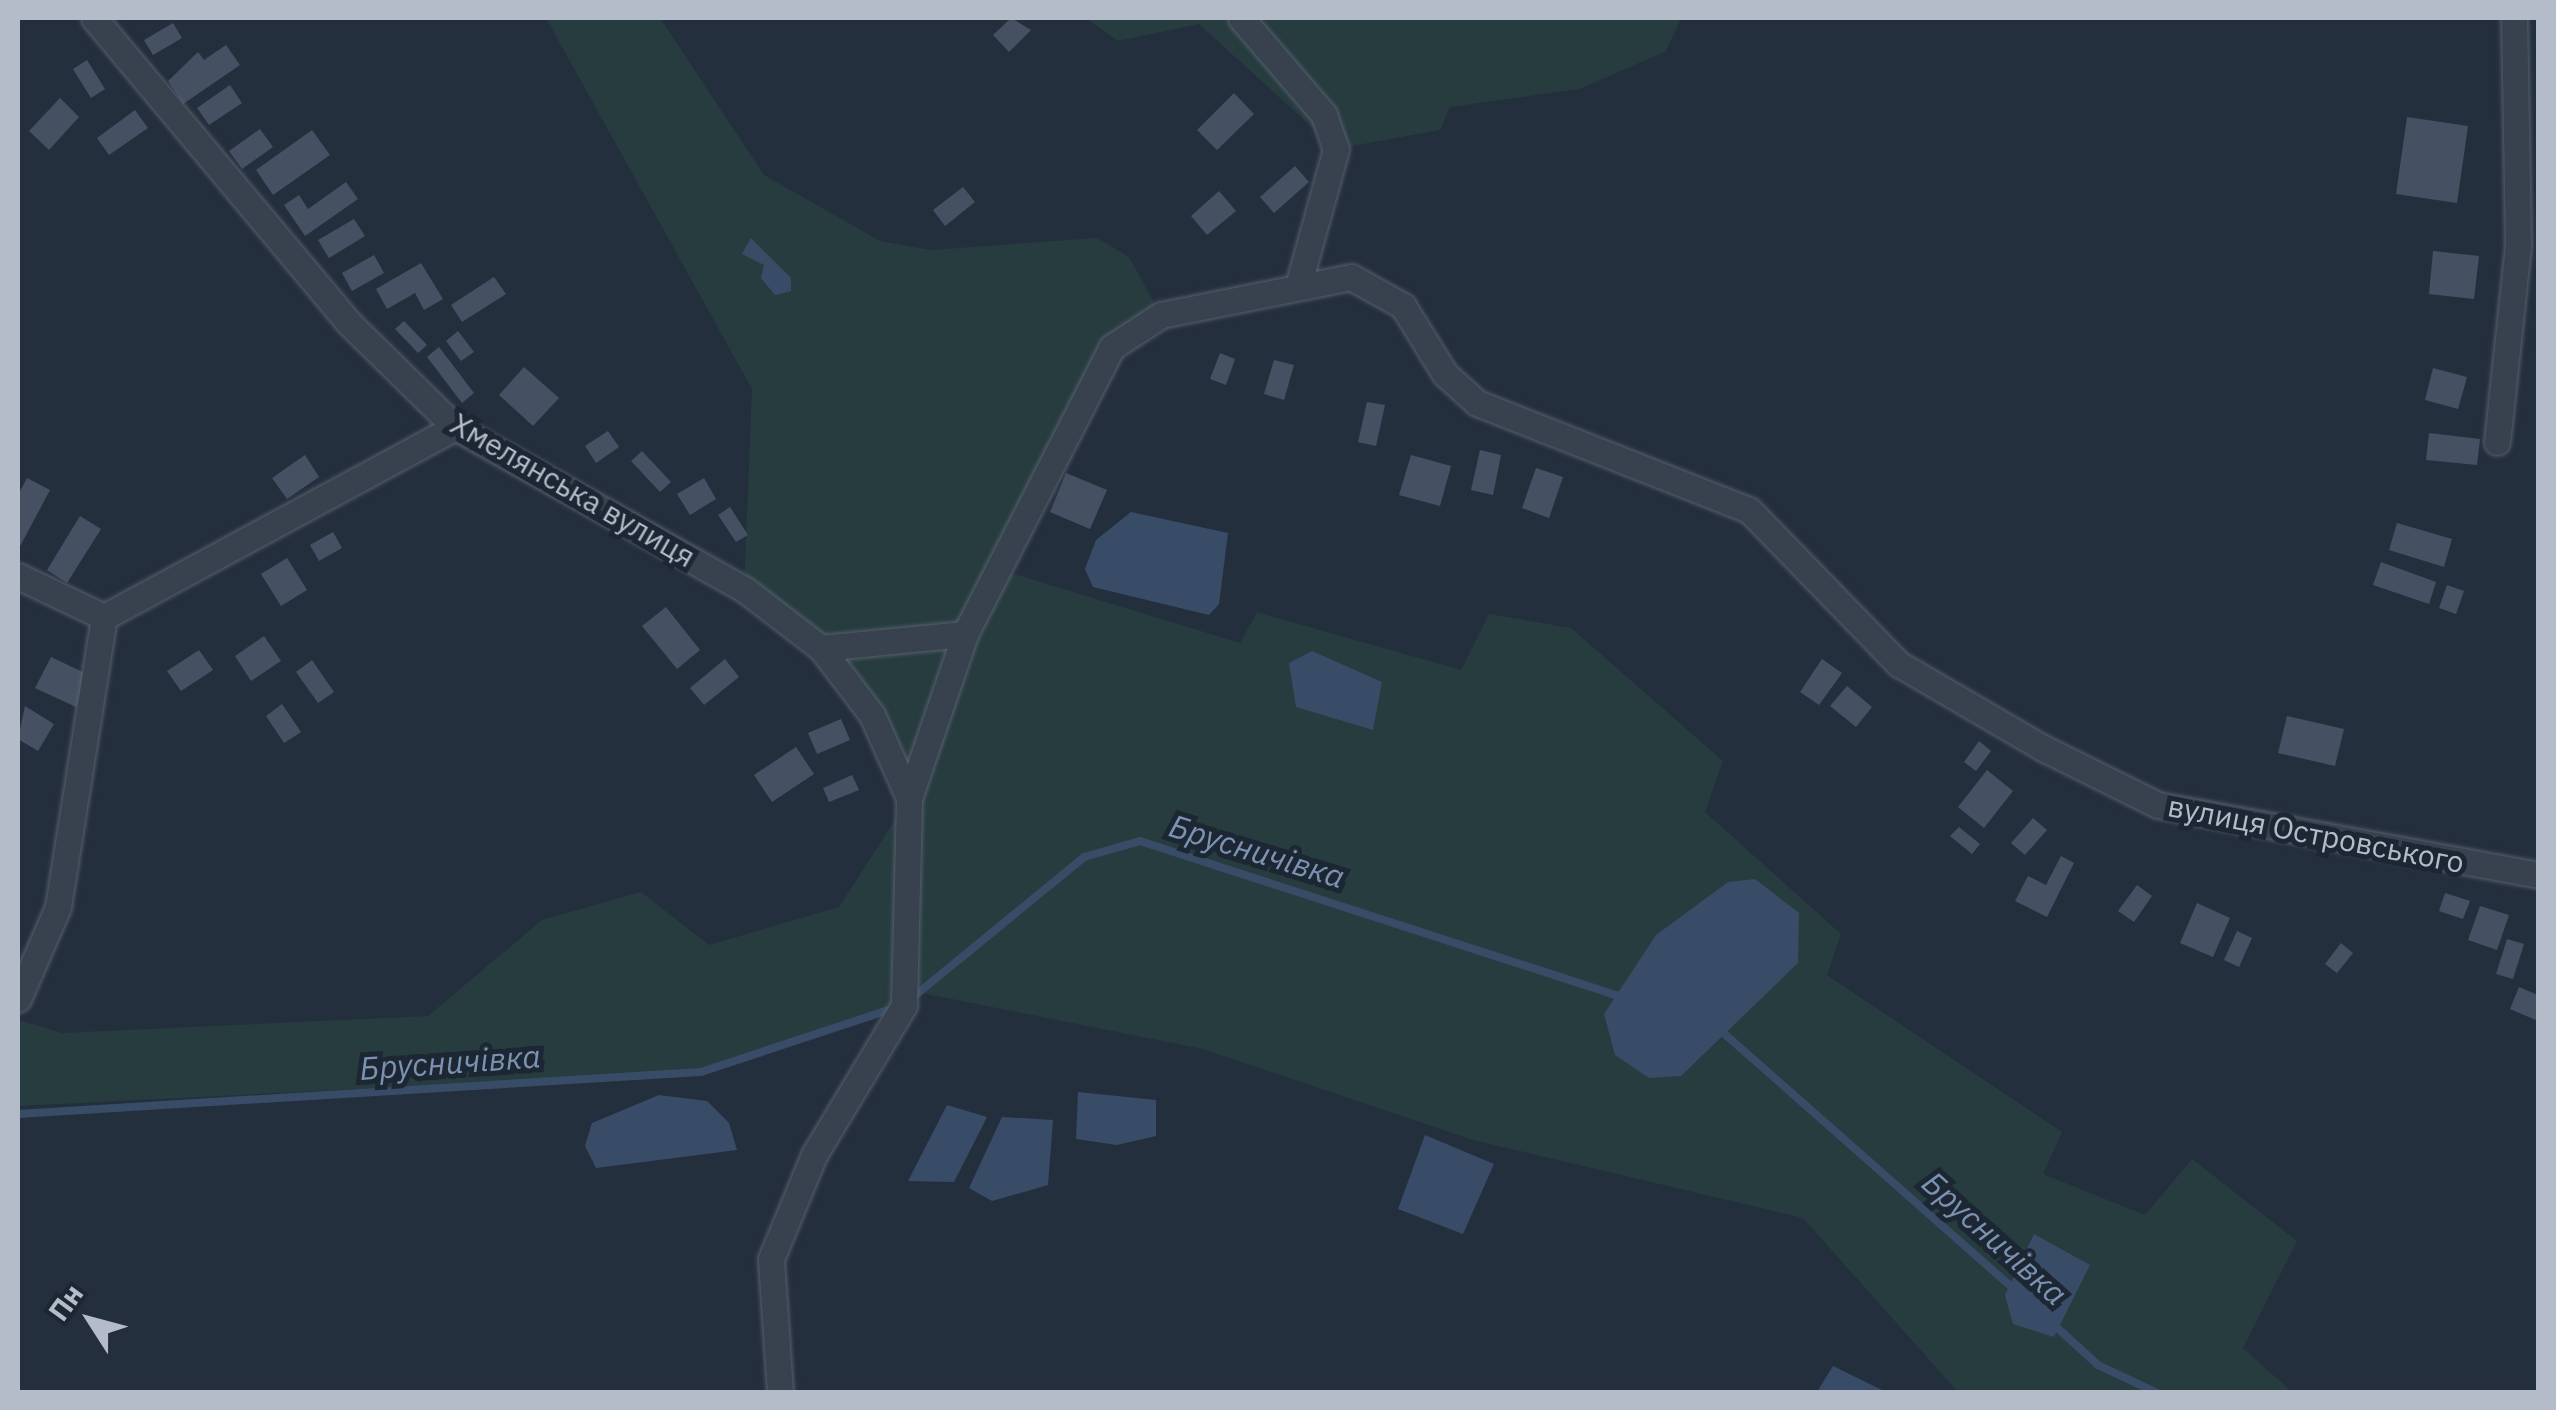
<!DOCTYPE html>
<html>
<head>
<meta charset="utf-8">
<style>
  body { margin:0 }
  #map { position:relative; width:2556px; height:1410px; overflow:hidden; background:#242f3e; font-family:"IBM Plex Sans",sans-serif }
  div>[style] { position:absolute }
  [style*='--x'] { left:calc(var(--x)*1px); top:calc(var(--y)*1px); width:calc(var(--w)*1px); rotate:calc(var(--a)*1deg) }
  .green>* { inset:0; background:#263c3f }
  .water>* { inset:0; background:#394c67 }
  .stream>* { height:8px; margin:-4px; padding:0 4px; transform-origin:4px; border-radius:4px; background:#394c67 }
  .building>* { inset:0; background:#455162 }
  .roads { filter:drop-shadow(0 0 2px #565f6c) drop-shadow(0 0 2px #565f6c) }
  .minor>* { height:25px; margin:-12.5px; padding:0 12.5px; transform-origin:12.5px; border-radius:12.5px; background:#38414e }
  span { translate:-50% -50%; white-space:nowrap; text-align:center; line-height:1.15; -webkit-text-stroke:10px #1d2633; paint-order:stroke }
  .street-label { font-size:30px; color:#b4bcc9 }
  .water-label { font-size:32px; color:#7c92b1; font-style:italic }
  .frame { position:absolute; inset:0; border:20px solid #b4bcc9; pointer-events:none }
  .north { position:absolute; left:40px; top:1270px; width:100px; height:100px; -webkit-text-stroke:8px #1d2633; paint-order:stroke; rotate:306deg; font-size:28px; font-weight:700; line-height:40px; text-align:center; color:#b4bcc9 }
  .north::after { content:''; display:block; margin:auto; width:35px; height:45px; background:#b4bcc9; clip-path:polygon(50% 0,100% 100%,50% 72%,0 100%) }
</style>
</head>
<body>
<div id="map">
  <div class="green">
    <i style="clip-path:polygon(546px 18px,660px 18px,764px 175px,880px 241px,931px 250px,1097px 238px,1129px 257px,1161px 315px,1131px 330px,998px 569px,1240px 643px,1257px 612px,1461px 670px,1489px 614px,1571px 628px,1723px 761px,1705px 812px,1841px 934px,1827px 975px,2062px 1132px,2043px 1174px,2145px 1215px,2192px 1159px,2297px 1241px,2243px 1348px,2292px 1392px,1958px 1392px,1803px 1218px,1473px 1140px,1203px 1049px,911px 991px,904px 1005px,701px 1072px,18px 1106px,18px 1020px,63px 1033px,428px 1016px,542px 920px,641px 892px,709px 945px,839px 907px,909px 798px,872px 715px,744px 589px,752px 389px)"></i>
    <i style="clip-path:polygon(1086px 18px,1681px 18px,1666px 51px,1580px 89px,1450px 107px,1440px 130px,1336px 149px,1199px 24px,1118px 41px)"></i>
  </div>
  <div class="water">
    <i style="clip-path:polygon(751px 238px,791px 278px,791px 291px,775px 295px,761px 278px,764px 265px,742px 254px)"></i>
    <i style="clip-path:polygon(1131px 512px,1228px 533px,1219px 604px,1209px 615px,1093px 587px,1085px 569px,1096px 540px)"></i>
    <i style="clip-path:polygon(1312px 651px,1382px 682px,1373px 730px,1296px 707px,1289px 663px)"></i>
    <i style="clip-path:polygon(1755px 879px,1799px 913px,1798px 963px,1681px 1076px,1649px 1078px,1615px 1055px,1604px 1014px,1656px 935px,1728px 882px)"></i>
    <i style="clip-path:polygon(1078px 1092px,1156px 1100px,1156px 1136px,1117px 1145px,1076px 1139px)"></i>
    <i style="clip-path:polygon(659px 1095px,707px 1101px,729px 1123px,737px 1150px,596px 1168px,585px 1146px,592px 1123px)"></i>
    <i style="clip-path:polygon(947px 1105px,987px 1117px,954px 1182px,908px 1181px)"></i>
    <i style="clip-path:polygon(1002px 1117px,1053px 1120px,1048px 1185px,992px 1201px,969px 1188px)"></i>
    <i style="clip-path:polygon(1425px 1135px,1494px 1164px,1463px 1234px,1398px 1209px)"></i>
    <i style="clip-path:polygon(2034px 1234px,2090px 1265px,2054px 1337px,2013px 1324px,2005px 1295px)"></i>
    <i style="clip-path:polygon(1833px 1366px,1886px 1392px,1817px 1392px)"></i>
  </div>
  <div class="stream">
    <i style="--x:912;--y:998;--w:222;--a:-39.3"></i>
    <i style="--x:1084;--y:857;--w:58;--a:-15.9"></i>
    <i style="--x:1140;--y:841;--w:510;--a:17.94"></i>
    <i style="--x:1719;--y:1029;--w:395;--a:41.4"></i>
    <i style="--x:18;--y:1114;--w:684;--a:-3.52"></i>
    <i style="--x:701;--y:1072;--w:201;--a:-18.3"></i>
    <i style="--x:2052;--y:1323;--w:62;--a:42.4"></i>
    <i style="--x:2098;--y:1365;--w:63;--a:25.3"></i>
  </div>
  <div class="building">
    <i style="clip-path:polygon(1011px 18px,1031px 30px,1009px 52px,993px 35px)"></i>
    <i style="clip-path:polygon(173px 23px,182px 38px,153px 55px,144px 40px)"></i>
    <i style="clip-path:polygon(226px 45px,240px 65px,183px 104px,168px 81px,198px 52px,204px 60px)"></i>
    <i style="clip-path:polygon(87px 60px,105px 89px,91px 98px,73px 69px)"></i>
    <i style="clip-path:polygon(230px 85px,242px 103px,209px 125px,197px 108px)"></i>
    <i style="clip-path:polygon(1234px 93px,1254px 114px,1217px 150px,1197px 130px)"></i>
    <i style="clip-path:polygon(60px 98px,79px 117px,49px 150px,29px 131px)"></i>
    <i style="clip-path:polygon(135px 110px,148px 128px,109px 155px,97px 138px)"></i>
    <i style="clip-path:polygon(2407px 117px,2468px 126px,2457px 203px,2396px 194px)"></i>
    <i style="clip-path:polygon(260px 129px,273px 147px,242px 169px,229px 151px)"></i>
    <i style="clip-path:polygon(312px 130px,330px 155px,273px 195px,256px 170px)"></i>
    <i style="clip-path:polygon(1295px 166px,1309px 182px,1274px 213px,1260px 197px)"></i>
    <i style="clip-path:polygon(346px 182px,358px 199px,305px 236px,284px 205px,299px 195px,308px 209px)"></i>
    <i style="clip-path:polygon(963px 187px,975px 202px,945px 226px,933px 210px)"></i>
    <i style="clip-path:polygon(1219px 191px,1236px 211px,1207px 235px,1191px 216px)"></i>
    <i style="clip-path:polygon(354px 219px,365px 236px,329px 258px,318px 240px)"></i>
    <i style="clip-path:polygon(2433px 251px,2479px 256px,2474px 299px,2429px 294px)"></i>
    <i style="clip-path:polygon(374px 255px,384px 273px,352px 291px,342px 273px)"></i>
    <i style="clip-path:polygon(421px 263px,443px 299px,424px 310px,415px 293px,387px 309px,376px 289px)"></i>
    <i style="clip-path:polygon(494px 277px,506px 294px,462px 322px,451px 305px)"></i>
    <i style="clip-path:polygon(404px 321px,427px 345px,418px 353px,395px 329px)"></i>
    <i style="clip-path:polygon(458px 331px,474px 352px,461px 361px,446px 341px)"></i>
    <i style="clip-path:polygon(439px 347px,474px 393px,462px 403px,427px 357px)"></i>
    <i style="clip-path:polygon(1220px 353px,1235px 359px,1226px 385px,1210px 379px)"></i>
    <i style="clip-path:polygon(1274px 360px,1294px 365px,1284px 400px,1264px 394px)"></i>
    <i style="clip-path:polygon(524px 367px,559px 398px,533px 426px,499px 395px)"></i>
    <i style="clip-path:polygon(2433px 368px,2467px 377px,2458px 409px,2425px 400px)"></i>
    <i style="clip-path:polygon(1367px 402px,1385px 405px,1376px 446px,1358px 442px)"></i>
    <i style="clip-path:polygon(608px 431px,619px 447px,596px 463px,585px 446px)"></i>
    <i style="clip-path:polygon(2429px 433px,2480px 439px,2477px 465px,2426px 460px)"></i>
    <i style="clip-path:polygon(1480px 450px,1501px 455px,1493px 495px,1471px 490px)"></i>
    <i style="clip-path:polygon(642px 451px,671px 482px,660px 492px,631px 461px)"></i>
    <i style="clip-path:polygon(305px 455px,319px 477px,287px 499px,272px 478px)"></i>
    <i style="clip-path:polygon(1411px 455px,1451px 466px,1440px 506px,1399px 495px)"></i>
    <i style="clip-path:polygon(1536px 468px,1563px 477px,1549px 518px,1522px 508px)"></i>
    <i style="clip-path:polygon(1066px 473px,1107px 490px,1090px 529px,1050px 512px)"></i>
    <i style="clip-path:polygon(27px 478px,50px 490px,18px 550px,18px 495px)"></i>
    <i style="clip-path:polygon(704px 478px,716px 499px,690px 515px,677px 494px)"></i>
    <i style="clip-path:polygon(730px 507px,748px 535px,736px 542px,718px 515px)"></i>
    <i style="clip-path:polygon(80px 516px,101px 529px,67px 583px,47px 570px)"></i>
    <i style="clip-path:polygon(2397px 523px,2452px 539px,2444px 567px,2389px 550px)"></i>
    <i style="clip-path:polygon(333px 532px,342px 548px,319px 561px,310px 545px)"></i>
    <i style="clip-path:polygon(287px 558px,307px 590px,281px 606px,261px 574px)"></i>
    <i style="clip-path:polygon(2381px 562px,2436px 582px,2429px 604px,2373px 585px)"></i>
    <i style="clip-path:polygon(2447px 585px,2464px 591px,2456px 614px,2439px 608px)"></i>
    <i style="clip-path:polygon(666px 607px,700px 650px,677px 669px,642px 626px)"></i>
    <i style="clip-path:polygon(264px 636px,281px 661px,251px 681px,235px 656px)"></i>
    <i style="clip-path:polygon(199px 650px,213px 670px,181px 691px,167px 671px)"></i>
    <i style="clip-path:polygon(51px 657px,91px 676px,76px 707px,35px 688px)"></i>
    <i style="clip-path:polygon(725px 659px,739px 677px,704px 705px,690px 688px)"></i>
    <i style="clip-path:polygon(1822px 659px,1842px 673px,1819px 705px,1800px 692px)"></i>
    <i style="clip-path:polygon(312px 660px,334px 692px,318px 703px,296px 672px)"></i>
    <i style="clip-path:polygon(1847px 686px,1872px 707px,1856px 727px,1830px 706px)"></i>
    <i style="clip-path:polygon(282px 704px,301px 732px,284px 743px,266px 716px)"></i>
    <i style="clip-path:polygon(25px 706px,54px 724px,38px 751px,18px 739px)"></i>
    <i style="clip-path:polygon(2287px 716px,2344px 729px,2335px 766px,2278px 753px)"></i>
    <i style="clip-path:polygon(841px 719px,850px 740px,817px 754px,808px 733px)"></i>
    <i style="clip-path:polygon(1979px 741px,1991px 751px,1976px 771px,1964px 762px)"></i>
    <i style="clip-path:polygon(796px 747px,814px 774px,772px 802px,754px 775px)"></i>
    <i style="clip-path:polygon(1987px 770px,2013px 791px,1984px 828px,1958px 807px)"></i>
    <i style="clip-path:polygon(852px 775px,859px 790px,829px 802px,823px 788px)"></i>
    <i style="clip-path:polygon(2033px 818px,2047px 830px,2025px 855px,2011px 843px)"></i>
    <i style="clip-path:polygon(1959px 827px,1980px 844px,1972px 854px,1950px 836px)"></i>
    <i style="clip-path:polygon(2061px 856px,2074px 863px,2047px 917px,2015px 901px,2028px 876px,2046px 885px)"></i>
    <i style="clip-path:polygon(2137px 885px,2152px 896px,2134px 922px,2118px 911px)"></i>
    <i style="clip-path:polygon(2445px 893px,2470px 901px,2463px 919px,2439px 911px)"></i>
    <i style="clip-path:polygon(2197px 903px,2230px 918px,2213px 957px,2180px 943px)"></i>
    <i style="clip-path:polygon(2480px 906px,2509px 915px,2497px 950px,2468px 940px)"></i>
    <i style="clip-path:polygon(2237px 931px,2252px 938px,2239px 967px,2224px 960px)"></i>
    <i style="clip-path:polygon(2507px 939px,2524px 944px,2513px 979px,2496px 974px)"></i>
    <i style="clip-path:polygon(2341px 943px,2353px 953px,2337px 973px,2325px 964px)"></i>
    <i style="clip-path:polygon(2519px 987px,2538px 995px,2538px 1021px,2510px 1009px)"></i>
  </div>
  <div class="roads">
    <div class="minor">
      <i style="--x:94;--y:18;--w:395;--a:50.1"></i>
      <i style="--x:347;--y:321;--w:151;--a:44.5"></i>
      <i style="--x:455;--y:427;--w:331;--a:29.3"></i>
      <i style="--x:744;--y:589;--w:97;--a:37.5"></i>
      <i style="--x:821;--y:648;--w:145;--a:-5.6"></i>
      <i style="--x:1241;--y:18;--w:128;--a:49.4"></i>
      <i style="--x:1324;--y:115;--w:36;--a:71"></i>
      <i style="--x:1336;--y:149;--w:138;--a:105.5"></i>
      <i style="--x:2497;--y:442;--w:198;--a:-83.9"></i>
      <i style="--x:2518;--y:245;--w:227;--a:-91"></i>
      <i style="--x:18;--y:576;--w:95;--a:25.5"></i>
      <i style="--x:909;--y:798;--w:173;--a:-71.1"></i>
      <i style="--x:965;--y:634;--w:322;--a:-62.9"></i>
      <i style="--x:1112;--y:347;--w:59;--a:-33.1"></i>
      <i style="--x:1161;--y:315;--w:194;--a:-11.3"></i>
      <i style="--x:1351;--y:277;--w:60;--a:29.1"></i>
      <i style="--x:1403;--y:306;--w:80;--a:58.3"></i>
      <i style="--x:1445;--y:374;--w:43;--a:42.2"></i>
      <i style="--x:1477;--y:403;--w:292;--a:21.5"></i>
      <i style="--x:1749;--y:510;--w:215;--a:45.8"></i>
      <i style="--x:1899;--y:664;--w:167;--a:30.3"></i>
      <i style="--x:2043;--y:748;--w:128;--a:26.4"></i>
      <i style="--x:2158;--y:805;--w:386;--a:10.4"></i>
      <i style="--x:18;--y:999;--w:100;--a:-66.5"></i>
      <i style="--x:58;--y:907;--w:294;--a:-81"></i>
      <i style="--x:104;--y:617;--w:399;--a:-28.4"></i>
      <i style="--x:780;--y:1392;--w:133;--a:-93.9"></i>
      <i style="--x:771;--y:1259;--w:113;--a:-67.5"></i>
      <i style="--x:814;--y:1155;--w:175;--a:-59"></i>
      <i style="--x:904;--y:1005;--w:207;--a:-88.6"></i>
      <i style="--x:909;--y:798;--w:91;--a:-114"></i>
      <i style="--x:872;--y:715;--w:84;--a:-127.3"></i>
    </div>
  </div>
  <div class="street-label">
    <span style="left:573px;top:490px;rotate:30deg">Хмелянська вулиця</span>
    <span style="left:2316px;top:834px;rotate:11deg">вулиця Островського</span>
  </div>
  <div class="water-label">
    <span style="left:1257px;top:851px;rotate:17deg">Брусничівка</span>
    <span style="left:450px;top:1062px;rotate:-4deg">Брусничівка</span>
    <span style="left:1995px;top:1238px;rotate:42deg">Брусничівка</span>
  </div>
  <div class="frame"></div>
  <div class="north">Пн</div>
</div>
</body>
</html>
